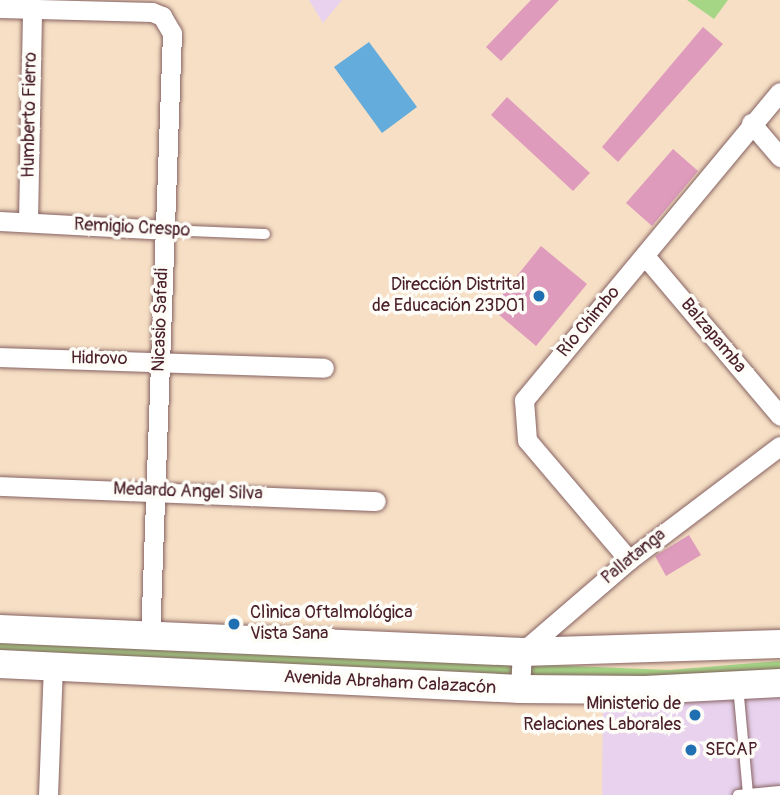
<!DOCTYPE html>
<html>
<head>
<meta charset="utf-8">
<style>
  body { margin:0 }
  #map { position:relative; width:780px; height:795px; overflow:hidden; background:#f6dfc5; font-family:Pangolin,sans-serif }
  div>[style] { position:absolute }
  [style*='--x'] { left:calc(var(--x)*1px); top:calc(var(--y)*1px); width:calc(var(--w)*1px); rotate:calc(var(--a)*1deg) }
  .built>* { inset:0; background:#e8d2ee }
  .green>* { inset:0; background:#a4d685 }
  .water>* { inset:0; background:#64acdb }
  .building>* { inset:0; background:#de9bbc }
  .roads { filter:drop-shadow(0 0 2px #866261) drop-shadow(0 0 2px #866261) }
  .lane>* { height:10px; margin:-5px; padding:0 5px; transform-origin:5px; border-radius:5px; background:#fff }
  .street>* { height:19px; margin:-9.5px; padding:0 9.5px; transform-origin:9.5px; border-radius:9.5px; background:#fff }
  .secondary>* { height:28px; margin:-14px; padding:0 14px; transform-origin:14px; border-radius:14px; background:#fff }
  .dots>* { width:19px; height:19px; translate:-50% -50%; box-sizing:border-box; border:4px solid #fdfcf7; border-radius:50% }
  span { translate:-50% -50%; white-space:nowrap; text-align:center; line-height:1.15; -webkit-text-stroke:7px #fdfcf7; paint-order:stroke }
  .street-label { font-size:18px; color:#4a1f2b }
  .poi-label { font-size:18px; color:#4a1f2b }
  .right { translate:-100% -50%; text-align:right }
  .left { translate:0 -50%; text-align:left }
</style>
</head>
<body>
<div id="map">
  <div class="built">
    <i style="clip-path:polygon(309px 0,342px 0,323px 23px)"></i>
    <i style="clip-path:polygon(780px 696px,780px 795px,602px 795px,603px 705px)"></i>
  </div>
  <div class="green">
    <i style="clip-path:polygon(687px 0,728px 0,714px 19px)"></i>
    <i style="clip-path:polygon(0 643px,669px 670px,780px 661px,780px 671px,670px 680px,543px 677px,0 653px)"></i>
  </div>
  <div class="water">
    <i style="clip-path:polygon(369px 42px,417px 107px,382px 133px,334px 67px)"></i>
  </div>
  <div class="building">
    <i style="clip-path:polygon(531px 0,559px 0,501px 61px,486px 47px)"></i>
    <i style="clip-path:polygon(703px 27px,723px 44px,618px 162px,602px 147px)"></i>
    <i style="clip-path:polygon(507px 97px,590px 173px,573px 191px,491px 115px)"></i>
    <i style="clip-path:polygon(673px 149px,698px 171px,652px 226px,626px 203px)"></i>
    <i style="clip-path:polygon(541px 246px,587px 284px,536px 346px,491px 308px)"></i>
    <i style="clip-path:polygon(689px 535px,701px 555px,666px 576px,655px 556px)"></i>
  </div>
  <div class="roads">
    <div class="lane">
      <i style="--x:164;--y:230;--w:101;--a:2.3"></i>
      <i style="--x:738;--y:686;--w:107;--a:84.7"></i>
      <i style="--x:738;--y:795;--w:42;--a:-5.4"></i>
    </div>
    <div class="street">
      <i style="--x:0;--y:8;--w:152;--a:1.5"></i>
      <i style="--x:152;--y:12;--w:11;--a:22"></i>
      <i style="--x:162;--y:16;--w:20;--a:60"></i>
      <i style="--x:172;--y:33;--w:605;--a:92.08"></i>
      <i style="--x:751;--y:123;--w:45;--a:49.5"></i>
      <i style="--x:0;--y:221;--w:164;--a:3.1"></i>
      <i style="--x:28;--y:222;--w:214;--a:-88.9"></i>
      <i style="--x:645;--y:256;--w:209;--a:49.8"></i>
      <i style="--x:0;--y:357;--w:324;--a:1.9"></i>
      <i style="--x:0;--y:486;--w:376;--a:2.3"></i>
      <i style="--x:629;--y:560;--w:157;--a:-130.4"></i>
      <i style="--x:527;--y:440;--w:40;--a:-94.3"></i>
      <i style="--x:524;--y:400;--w:400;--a:-50.3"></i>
      <i style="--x:520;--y:689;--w:37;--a:-87"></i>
      <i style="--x:522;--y:652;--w:141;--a:-40.7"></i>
      <i style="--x:629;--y:560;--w:189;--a:-37.1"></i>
      <i style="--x:48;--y:795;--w:129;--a:-87.8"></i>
    </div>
    <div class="secondary">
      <i style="--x:0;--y:629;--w:523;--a:2.52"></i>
      <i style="--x:522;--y:652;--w:258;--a:-1.8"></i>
      <i style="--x:0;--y:664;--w:521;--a:2.75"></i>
      <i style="--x:520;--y:689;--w:125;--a:0.5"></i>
      <i style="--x:645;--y:690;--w:135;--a:-3"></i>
    </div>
  </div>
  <div class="dots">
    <i style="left:539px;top:296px;background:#1f6fb2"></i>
    <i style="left:234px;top:624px;background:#1f6fb2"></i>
    <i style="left:695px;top:715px;background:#1f6fb2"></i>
    <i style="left:691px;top:750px;background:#1f6fb2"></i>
  </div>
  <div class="street-label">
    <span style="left:30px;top:115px;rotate:-89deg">Humberto Fierro</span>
    <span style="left:132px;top:228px;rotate:3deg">Remigio Crespo</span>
    <span style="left:161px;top:320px;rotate:-88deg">Nicasio Safadi</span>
    <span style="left:589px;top:322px;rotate:-50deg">Río Chimbo</span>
    <span style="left:713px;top:336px;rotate:50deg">Balzapamba</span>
    <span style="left:99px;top:359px;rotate:1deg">Hidrovo</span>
    <span style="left:188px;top:492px;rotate:2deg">Medardo Angel Silva</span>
    <span style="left:634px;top:557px;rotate:-39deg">Pallatanga</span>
    <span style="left:390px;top:683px;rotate:3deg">Avenida Abraham Calazacón</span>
  </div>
  <div class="poi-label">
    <span class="right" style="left:525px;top:296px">Dirección Distrital<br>de Educación 23D01</span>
    <span class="left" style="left:250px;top:624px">Clìnica Oftalmológica<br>Vista Sana</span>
    <span class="right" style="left:681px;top:715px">Ministerio de<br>Relaciones Laborales</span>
    <span class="left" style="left:705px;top:750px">SECAP</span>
  </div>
</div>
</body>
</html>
